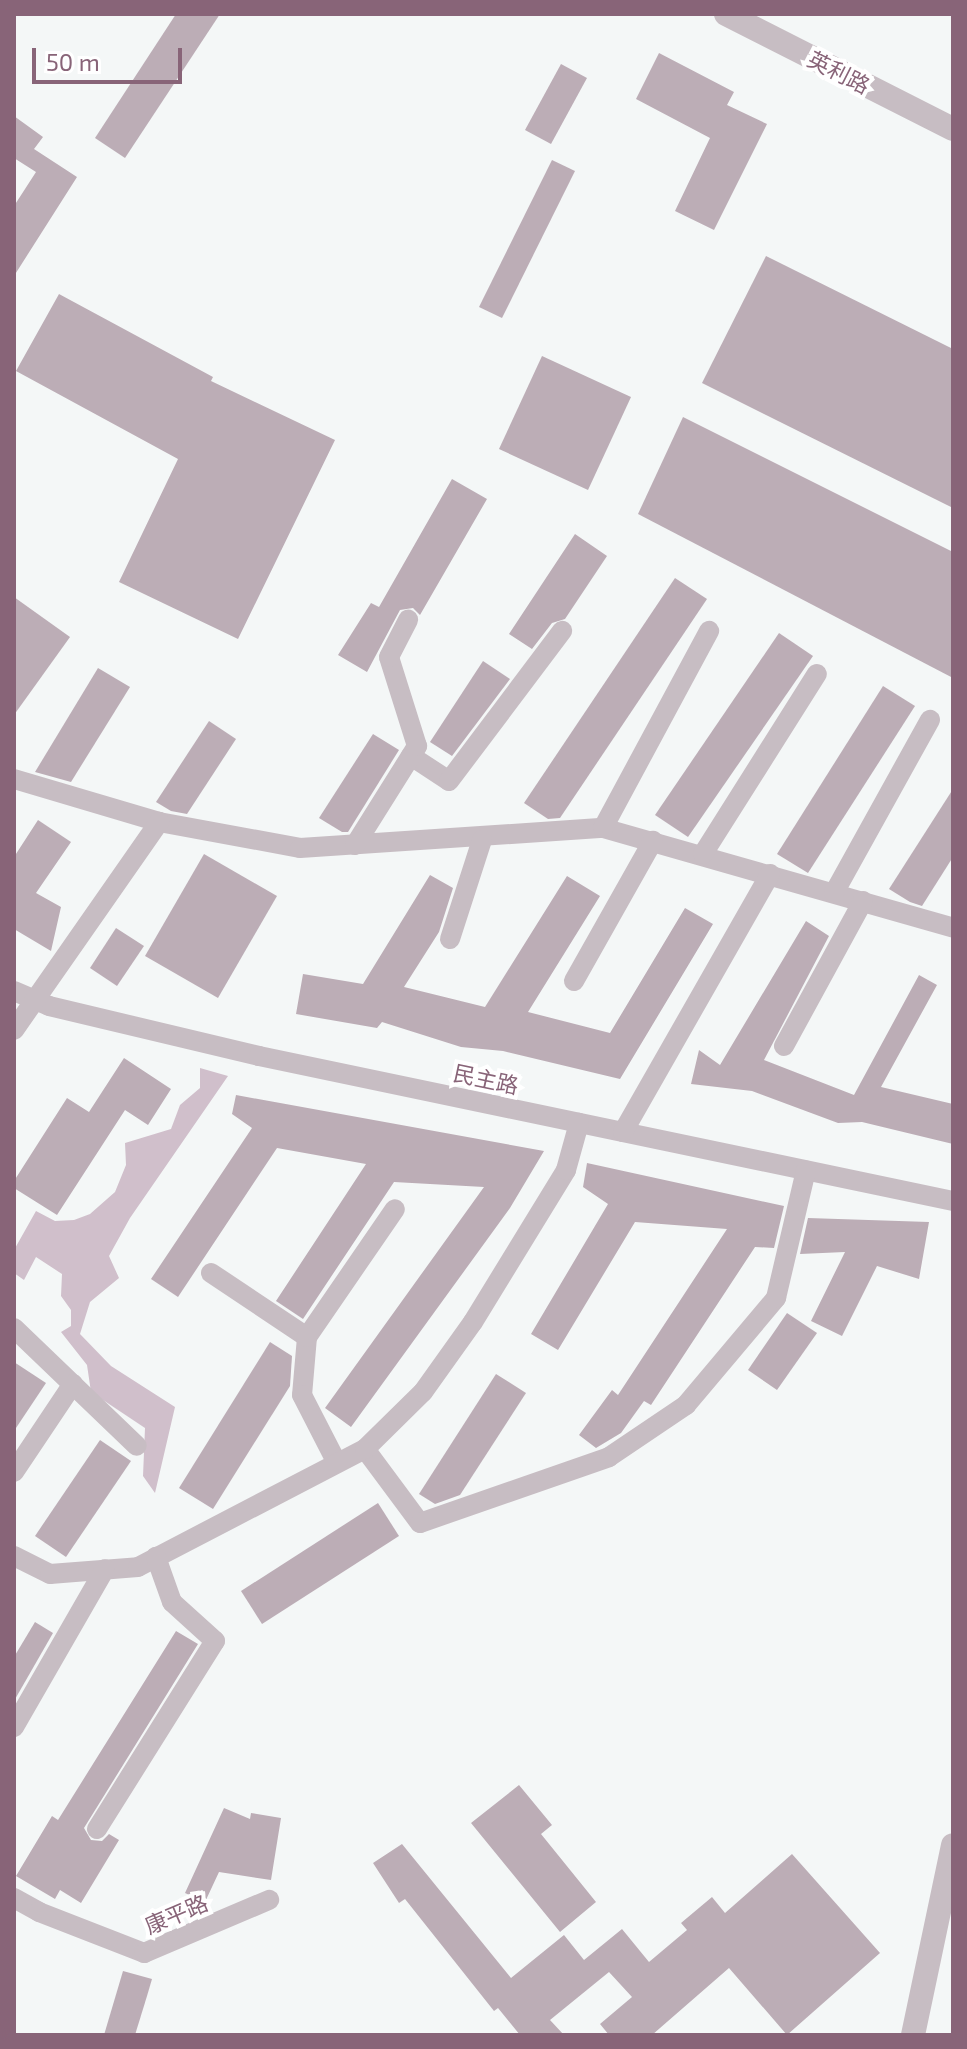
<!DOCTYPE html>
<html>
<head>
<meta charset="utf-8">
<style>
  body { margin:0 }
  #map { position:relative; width:967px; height:2049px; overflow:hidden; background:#f4f7f7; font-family:"Exo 2","Noto Sans SC",sans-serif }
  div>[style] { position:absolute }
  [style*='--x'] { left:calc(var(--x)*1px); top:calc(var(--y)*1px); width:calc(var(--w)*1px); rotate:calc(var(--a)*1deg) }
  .water>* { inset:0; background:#d0bfcb }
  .building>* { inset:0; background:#bcadb6 }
  .minor>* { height:20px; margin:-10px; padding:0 10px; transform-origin:10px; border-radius:10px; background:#c7bdc3 }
  .tertiary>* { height:24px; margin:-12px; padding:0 12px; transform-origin:12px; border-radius:12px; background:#c7bdc3 }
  span { translate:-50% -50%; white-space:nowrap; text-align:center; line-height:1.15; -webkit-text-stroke:8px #fff; paint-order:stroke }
  .street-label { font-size:22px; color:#886478 }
  .frame { position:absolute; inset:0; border:16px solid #886478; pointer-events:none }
  .scale { position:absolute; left:32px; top:48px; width:150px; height:36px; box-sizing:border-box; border:4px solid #886478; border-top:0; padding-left:10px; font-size:24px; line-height:28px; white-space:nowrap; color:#886478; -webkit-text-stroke:6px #fff; paint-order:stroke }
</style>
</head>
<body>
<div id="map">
  <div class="water">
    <i style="clip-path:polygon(200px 1068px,228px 1076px,130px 1218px,109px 1256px,119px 1278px,90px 1302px,80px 1334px,111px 1366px,175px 1407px,155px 1493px,143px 1476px,145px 1428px,91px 1392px,87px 1365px,61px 1332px,71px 1326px,71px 1310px,61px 1296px,62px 1274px,36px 1257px,24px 1280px,14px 1273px,14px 1250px,36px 1211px,55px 1221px,74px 1220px,90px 1214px,115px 1192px,126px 1165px,125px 1143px,171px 1129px,180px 1105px,200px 1088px)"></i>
  </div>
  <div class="building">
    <i style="clip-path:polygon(176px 14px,220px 14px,125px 158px,95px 138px)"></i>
    <i style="clip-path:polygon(659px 53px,734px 92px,727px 105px,767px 124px,714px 230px,675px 211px,710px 138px,636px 99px)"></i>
    <i style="clip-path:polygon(561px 64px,587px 78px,551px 144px,525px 130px)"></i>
    <i style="clip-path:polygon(14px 116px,43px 137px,34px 149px,77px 177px,14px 276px,14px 206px,36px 172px,14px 158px)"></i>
    <i style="clip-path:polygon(552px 160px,575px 171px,502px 318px,479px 307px)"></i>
    <i style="clip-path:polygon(766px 256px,953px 349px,953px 508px,702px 383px)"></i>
    <i style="clip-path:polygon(59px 294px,213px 377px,211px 381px,335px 440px,238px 639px,119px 582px,178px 459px,16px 371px)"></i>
    <i style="clip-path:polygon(542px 356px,631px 397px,588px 490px,499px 449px)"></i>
    <i style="clip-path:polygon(683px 417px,953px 552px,953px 678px,638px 514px)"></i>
    <i style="clip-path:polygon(452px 479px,487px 499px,420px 615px,413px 608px,400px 610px,367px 672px,338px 655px,371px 603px,379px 607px)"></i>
    <i style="clip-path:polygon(575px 534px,607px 556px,565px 619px,552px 623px,532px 649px,509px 634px)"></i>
    <i style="clip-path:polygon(675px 578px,707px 599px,560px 818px,548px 819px,524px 803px)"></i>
    <i style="clip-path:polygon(14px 597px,70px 637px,14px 715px)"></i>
    <i style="clip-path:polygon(779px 633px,813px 656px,688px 837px,655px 815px)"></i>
    <i style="clip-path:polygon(483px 661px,510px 679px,452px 756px,430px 742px)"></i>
    <i style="clip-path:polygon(98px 668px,130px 687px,71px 782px,35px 772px)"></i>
    <i style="clip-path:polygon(883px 686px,915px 706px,808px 873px,777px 854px)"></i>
    <i style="clip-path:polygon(209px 721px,236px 739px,187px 814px,171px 811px,156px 802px)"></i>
    <i style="clip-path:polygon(373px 734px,399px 750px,348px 832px,342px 832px,319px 818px)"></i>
    <i style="clip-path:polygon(953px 789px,953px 857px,922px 906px,910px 902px,889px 889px)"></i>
    <i style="clip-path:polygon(38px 820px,71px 842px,36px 893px,61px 907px,51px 951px,14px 929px,14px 857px)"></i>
    <i style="clip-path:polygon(204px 854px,277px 896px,218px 998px,145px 956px)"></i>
    <i style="clip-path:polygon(430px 875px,453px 888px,439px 932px,404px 987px,485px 1007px,567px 876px,600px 896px,528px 1012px,610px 1033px,685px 908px,713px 924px,620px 1079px,503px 1051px,461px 1047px,382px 1022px,377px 1028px,296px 1014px,303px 974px,363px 984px)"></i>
    <i style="clip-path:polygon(806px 921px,829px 936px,764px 1060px,854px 1095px,919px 975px,937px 985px,881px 1087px,953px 1104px,953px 1144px,862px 1122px,838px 1123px,752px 1091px,691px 1084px,699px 1050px,720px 1065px)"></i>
    <i style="clip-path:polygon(116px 928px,144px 946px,117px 986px,90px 968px)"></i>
    <i style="clip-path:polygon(124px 1058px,171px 1089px,148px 1125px,125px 1110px,57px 1215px,14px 1188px,14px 1181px,67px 1098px,89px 1112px)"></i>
    <i style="clip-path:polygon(236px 1095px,544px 1151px,510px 1208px,351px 1427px,325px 1408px,484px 1187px,394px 1182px,303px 1319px,276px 1301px,366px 1164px,277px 1148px,178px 1297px,151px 1279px,252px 1128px,232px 1114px)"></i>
    <i style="clip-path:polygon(587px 1163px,784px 1206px,774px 1248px,755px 1247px,651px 1405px,644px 1401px,621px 1433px,596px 1448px,579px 1435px,612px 1390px,618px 1395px,727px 1229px,635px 1222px,558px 1350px,531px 1334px,608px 1204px,583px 1187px)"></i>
    <i style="clip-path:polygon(808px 1218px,929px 1222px,919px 1279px,877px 1266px,842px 1336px,811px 1321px,845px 1252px,800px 1254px)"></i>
    <i style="clip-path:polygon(787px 1313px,817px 1333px,777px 1390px,748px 1370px)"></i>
    <i style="clip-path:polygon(270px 1342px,292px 1356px,290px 1386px,213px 1509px,179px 1488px)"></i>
    <i style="clip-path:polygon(14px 1362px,46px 1383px,14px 1431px)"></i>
    <i style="clip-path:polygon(496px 1374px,526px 1393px,460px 1495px,435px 1504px,419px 1494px)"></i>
    <i style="clip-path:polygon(100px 1440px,131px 1461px,66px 1557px,35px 1536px)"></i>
    <i style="clip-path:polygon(378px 1503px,399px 1536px,262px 1624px,241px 1591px)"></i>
    <i style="clip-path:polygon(35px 1622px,53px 1633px,14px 1701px,14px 1657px)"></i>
    <i style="clip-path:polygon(176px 1631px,198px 1644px,84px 1828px,91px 1840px,102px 1841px,109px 1834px,119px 1840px,81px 1903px,60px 1890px,55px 1899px,16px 1876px,52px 1816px,58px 1820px)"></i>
    <i style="clip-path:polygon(519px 1785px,552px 1825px,541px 1834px,596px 1902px,560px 1932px,471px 1823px)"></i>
    <i style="clip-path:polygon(224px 1808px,250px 1819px,251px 1813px,281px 1818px,271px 1880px,219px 1872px,205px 1902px,185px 1893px)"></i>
    <i style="clip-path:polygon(402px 1844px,511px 1978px,564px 1935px,584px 1960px,622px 1929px,649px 1962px,687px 1930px,681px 1923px,712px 1897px,725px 1913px,792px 1854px,880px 1953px,787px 2035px,729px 1968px,652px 2035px,609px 2035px,600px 2024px,632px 1997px,609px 1972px,550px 2020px,564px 2035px,520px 2035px,498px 2008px,494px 2011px,405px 1899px,399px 1903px,373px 1863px)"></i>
    <i style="clip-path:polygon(123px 1971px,152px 1979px,147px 1996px,135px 2035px,104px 2035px)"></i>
  </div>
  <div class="minor">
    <i style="--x:411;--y:756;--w:45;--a:33.3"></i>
    <i style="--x:449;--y:781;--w:188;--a:-53"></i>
    <i style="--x:14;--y:779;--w:151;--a:16.5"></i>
    <i style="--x:159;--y:822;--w:143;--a:10.4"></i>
    <i style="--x:300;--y:848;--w:304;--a:-3.8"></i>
    <i style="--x:603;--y:828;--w:364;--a:15.9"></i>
    <i style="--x:603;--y:828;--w:224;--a:-61.7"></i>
    <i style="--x:355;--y:845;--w:117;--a:-57.9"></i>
    <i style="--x:417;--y:746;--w:93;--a:-107.5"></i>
    <i style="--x:389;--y:657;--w:42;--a:-62.8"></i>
    <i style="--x:703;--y:854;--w:213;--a:-57.7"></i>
    <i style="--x:834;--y:893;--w:198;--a:-61"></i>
    <i style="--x:450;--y:939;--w:104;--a:-72.1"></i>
    <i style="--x:574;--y:981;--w:161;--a:-60.6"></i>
    <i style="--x:14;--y:991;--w:38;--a:23"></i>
    <i style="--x:49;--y:1006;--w:216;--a:13.4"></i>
    <i style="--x:259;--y:1056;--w:709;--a:11.8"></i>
    <i style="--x:14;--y:1030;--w:254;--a:-55.1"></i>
    <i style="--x:784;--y:1046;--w:165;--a:-61.4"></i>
    <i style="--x:623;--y:1132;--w:297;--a:-60.3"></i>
    <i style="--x:211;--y:1273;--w:115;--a:33.7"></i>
    <i style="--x:307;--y:1337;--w:58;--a:94.9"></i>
    <i style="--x:302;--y:1395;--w:76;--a:62.8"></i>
    <i style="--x:14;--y:1328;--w:170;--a:43.8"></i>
    <i style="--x:307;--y:1337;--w:155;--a:-55.5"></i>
    <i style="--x:365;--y:1449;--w:92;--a:53.4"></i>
    <i style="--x:420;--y:1523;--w:200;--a:-19.2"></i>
    <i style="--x:609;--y:1457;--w:93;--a:-34"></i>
    <i style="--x:686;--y:1405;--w:140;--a:-49.9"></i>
    <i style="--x:776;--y:1298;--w:131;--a:-76.8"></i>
    <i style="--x:14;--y:1472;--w:106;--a:-56.2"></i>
    <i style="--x:14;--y:1556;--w:40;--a:26.6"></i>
    <i style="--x:50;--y:1574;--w:88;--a:-4.5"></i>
    <i style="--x:138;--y:1567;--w:256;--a:-27.5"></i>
    <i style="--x:365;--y:1449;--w:81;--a:-44.5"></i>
    <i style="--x:423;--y:1392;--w:86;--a:-54.5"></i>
    <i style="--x:473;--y:1322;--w:178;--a:-58.5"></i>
    <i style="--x:566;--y:1170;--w:49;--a:-74.5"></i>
    <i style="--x:14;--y:1727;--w:182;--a:-60.1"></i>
    <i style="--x:97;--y:1829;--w:222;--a:-57.9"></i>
    <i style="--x:215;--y:1641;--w:58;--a:-137.8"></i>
    <i style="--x:172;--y:1602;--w:48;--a:-109.6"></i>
    <i style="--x:14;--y:1898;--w:29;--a:29"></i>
    <i style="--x:39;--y:1912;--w:113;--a:21.3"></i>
    <i style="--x:144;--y:1953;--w:136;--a:-23"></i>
  </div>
  <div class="tertiary">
    <i style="--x:726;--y:14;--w:254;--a:26.9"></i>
    <i style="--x:913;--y:2035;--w:194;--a:-78.1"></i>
  </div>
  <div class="street-label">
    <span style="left:839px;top:72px;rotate:27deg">英利路</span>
    <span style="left:486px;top:1079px;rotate:12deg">民主路</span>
    <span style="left:176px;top:1914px;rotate:-23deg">康平路</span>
  </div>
  <div class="frame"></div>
  <div class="scale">50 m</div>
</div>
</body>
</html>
